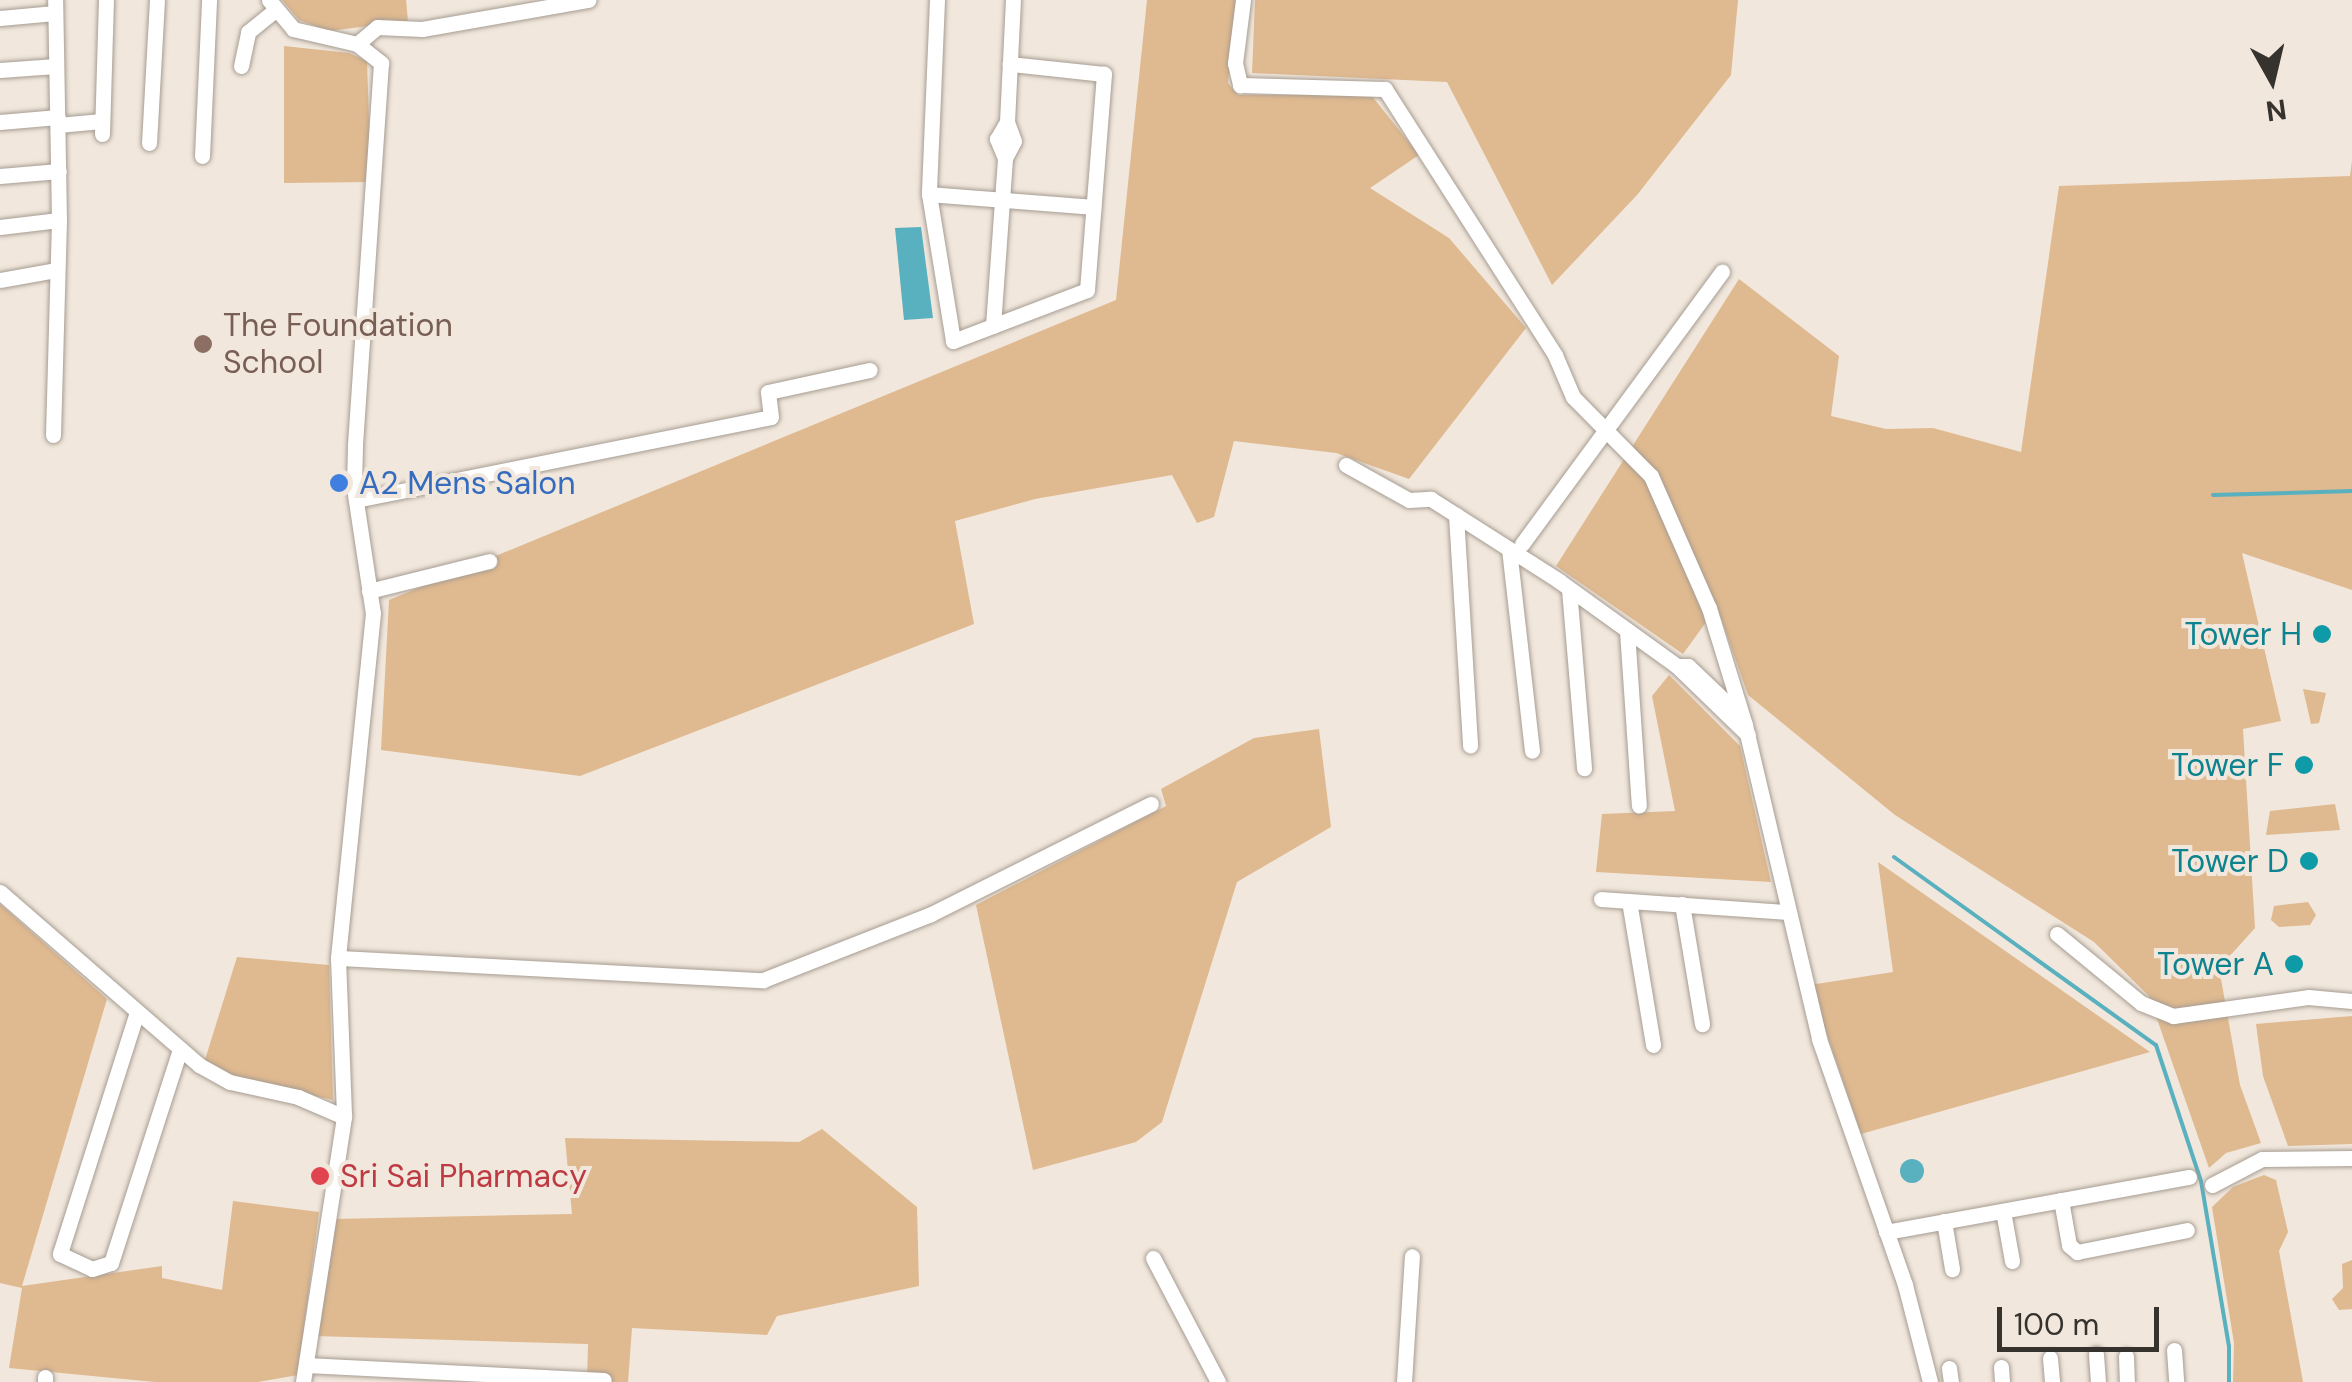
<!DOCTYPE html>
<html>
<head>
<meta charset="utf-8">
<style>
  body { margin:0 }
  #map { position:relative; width:2352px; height:1382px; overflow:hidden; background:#f1e7dc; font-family:"DM Sans",sans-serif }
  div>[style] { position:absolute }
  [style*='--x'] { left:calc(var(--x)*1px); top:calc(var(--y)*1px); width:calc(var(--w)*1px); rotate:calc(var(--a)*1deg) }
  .green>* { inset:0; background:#dfb98f }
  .water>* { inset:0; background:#59b0bf }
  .round { border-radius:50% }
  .stream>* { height:4px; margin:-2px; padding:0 2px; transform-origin:2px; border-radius:2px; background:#59b0bf }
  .roads { filter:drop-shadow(0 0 2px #a69c92) drop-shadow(0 0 2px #a69c92) }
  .minor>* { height:15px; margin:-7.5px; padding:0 7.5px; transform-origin:7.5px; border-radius:7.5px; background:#fff }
  .dots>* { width:28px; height:28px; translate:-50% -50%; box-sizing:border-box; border:5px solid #f1e7dc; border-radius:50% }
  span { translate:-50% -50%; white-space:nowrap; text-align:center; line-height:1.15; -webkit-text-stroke:8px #f1e7dc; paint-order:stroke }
  .education-label { font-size:32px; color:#785e54 }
  .left { translate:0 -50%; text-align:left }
  .shop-label { font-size:32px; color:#366cbe }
  .culture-label { font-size:32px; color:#0d838f }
  .right { translate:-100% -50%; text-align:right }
  .health-label { font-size:32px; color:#be3a42 }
  .north { position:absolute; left:2222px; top:30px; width:100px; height:100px; -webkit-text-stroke:8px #f1e7dc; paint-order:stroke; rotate:172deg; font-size:28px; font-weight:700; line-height:40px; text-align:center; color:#36322e }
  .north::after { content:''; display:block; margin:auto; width:35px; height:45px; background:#36322e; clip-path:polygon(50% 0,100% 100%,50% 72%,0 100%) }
  .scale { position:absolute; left:1997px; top:1307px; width:162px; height:45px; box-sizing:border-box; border:5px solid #36322e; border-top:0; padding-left:12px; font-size:30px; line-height:35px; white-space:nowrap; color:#36322e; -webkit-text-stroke:8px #f1e7dc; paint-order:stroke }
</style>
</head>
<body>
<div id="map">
  <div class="green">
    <i style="clip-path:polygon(282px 0,406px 0,408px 21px,329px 31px,299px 20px)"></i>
    <i style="clip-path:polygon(1147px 0,1236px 0,1228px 83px,1238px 95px,1371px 95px,1419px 155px,1370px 188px,1449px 238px,1526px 328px,1409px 479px,1336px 453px,1234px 441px,1214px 517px,1197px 523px,1172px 475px,1035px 499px,955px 521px,974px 624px,580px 776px,381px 750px,389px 600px,1116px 300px)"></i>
    <i style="clip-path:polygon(1255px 0,1738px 0,1731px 75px,1637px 195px,1552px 285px,1447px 82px,1252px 73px)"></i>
    <i style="clip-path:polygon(284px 46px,349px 53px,367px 61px,371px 182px,284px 183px)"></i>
    <i style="clip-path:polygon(2352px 161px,2352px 590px,2242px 553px,2281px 721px,2243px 729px,2255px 928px,2219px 968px,2240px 1085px,2261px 1143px,2226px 1153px,2209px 1168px,2149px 996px,2094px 942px,1895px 815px,1748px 695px,1717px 607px,1683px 654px,1556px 566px,1739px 279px,1839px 356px,1831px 416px,1886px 429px,1933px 428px,2021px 452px,2059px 186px,2350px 176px)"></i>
    <i style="clip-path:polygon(1669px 675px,1740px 746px,1771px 882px,1596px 872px,1602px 814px,1675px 811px,1652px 696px)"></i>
    <i style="clip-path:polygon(2303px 689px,2326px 693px,2319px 723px,2311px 724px)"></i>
    <i style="clip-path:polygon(1319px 729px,1331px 827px,1237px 882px,1162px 1122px,1136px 1142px,1033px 1170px,976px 905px,1166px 806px,1161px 789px,1254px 738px)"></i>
    <i style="clip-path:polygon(2335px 804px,2340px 830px,2266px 835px,2270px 811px)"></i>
    <i style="clip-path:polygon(1878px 862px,2150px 1052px,1861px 1134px,1810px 985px,1893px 972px)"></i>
    <i style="clip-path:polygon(2308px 902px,2316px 915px,2310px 925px,2279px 927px,2271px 920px,2274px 906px)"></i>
    <i style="clip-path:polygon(0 904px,107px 999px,22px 1286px,162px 1266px,162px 1278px,222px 1290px,233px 1201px,319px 1212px,298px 1375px,258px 1382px,155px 1382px,9px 1368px,22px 1288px,0 1283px)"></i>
    <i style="clip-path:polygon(237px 957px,329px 965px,333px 1100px,240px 1079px,204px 1063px)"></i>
    <i style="clip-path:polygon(2352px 1016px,2352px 1144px,2288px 1146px,2263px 1076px,2256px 1024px)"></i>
    <i style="clip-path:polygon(822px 1129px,917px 1207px,919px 1286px,777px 1316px,767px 1335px,632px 1328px,628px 1382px,587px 1382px,588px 1344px,315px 1336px,334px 1219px,572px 1214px,565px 1138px,799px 1142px)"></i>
    <i style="clip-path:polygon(2264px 1175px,2276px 1180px,2288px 1232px,2279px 1251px,2303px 1382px,2233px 1382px,2234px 1343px,2212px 1207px,2233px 1187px)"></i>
    <i style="clip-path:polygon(2352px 1260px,2352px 1309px,2339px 1310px,2332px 1299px,2343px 1288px,2342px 1264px)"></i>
  </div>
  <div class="water">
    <i style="clip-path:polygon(921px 227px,933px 318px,904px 320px,895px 228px)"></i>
    <i class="round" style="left:1900px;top:1159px;width:24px;height:24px"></i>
  </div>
  <div class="stream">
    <i style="--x:2213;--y:495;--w:139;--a:-1.6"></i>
    <i style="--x:1894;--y:857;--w:322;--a:35.7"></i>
    <i style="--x:2156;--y:1045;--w:143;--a:71.7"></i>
    <i style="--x:2201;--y:1181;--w:167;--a:80.4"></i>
    <i style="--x:2229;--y:1346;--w:36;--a:90"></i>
  </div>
  <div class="roads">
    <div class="minor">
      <i style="--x:269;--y:0;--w:38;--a:50"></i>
      <i style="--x:293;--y:29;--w:66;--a:13.2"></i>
      <i style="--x:357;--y:44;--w:31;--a:38"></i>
      <i style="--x:381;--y:63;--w:384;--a:93.9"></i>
      <i style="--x:355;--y:446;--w:42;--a:91.4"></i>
      <i style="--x:354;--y:488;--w:126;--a:81.4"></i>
      <i style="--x:373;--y:613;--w:347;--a:95.8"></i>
      <i style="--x:338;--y:958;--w:159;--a:87.8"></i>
      <i style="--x:937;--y:0;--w:194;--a:92.4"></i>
      <i style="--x:929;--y:194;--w:149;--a:80.7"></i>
      <i style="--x:953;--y:341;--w:143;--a:-20.8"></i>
      <i style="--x:1087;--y:290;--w:217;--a:-85.5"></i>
      <i style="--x:1104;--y:74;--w:95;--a:-173.9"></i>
      <i style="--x:1243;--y:0;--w:64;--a:97.2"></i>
      <i style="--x:1235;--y:63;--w:23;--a:77"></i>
      <i style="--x:1240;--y:85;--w:145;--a:1.6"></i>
      <i style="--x:1385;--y:89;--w:316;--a:57.4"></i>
      <i style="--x:1555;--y:355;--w:46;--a:66.8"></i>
      <i style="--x:1573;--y:397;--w:111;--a:45.4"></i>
      <i style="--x:1651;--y:476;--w:144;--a:66.3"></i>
      <i style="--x:1709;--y:608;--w:122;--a:72.9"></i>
      <i style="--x:1745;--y:725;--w:323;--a:76.7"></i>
      <i style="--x:1819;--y:1039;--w:261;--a:70.7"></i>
      <i style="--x:1905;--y:1285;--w:100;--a:75.5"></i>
      <i style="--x:0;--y:18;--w:55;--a:-5.2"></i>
      <i style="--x:357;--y:44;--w:26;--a:-40"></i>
      <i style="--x:377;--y:27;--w:45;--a:2.5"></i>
      <i style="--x:422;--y:29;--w:169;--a:-9.9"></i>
      <i style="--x:241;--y:66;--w:35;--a:-78"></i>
      <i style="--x:248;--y:32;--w:35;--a:-39"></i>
      <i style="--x:0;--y:70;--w:56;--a:-4.1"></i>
      <i style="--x:0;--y:122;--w:58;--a:-4.9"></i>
      <i style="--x:58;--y:125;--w:44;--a:-5.2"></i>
      <i style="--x:102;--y:134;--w:134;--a:-88.3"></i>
      <i style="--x:149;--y:143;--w:143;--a:-86.8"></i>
      <i style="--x:202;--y:156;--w:156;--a:-87.4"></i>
      <i style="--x:1005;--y:158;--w:19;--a:-62"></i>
      <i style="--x:1014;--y:141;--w:20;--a:-110"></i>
      <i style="--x:0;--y:176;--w:59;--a:-4.8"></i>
      <i style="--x:929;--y:194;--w:165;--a:4.5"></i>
      <i style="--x:0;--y:227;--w:59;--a:-6.8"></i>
      <i style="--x:0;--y:280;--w:57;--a:-10.1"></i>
      <i style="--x:993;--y:326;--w:168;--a:-85.9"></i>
      <i style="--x:1005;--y:158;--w:21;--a:-113"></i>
      <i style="--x:997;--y:139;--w:20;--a:-60"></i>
      <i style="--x:1007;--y:122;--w:122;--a:-87.2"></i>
      <i style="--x:53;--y:435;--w:215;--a:-88.4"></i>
      <i style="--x:59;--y:220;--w:220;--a:-91"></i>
      <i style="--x:1346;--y:465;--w:72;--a:29.1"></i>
      <i style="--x:1409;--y:500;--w:22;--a:-3"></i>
      <i style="--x:1431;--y:499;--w:152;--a:32.6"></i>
      <i style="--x:1559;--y:581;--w:145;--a:35.8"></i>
      <i style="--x:1677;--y:666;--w:99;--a:44.2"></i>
      <i style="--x:356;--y:500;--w:423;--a:-11.3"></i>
      <i style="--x:771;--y:417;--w:25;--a:-97"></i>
      <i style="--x:768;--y:392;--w:104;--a:-12.2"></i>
      <i style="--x:1456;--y:515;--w:231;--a:86.5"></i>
      <i style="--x:1522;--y:544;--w:338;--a:-53.7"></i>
      <i style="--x:1509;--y:549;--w:203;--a:83.5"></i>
      <i style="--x:1569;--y:589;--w:180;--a:85.2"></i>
      <i style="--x:369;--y:591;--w:124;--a:-14"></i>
      <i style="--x:1627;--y:631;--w:175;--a:86.1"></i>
      <i style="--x:1677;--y:666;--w:11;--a:0"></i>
      <i style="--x:1688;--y:666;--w:55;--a:43.5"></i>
      <i style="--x:0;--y:892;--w:264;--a:41"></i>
      <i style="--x:199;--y:1065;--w:35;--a:29"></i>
      <i style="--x:230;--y:1082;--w:70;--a:12.4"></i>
      <i style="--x:298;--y:1097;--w:50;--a:23.5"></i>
      <i style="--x:344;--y:1117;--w:268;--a:98.8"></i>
      <i style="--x:1601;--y:899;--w:184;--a:4"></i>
      <i style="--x:1629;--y:901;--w:146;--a:80.5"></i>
      <i style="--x:1682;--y:904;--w:122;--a:80.5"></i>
      <i style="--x:2057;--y:934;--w:109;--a:39.4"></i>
      <i style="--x:2141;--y:1003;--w:35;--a:22"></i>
      <i style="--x:2173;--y:1016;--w:136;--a:-8"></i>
      <i style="--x:2308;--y:997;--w:44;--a:5.2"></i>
      <i style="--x:338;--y:958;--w:426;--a:3"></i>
      <i style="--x:763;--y:980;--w:180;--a:-21.4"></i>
      <i style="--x:931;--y:914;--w:246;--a:-26.6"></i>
      <i style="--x:137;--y:1012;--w:254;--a:107.7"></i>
      <i style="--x:60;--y:1254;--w:35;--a:25"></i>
      <i style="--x:92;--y:1269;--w:20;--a:-18"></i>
      <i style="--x:111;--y:1263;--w:225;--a:-72.1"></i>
      <i style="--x:2212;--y:1185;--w:56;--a:-27.5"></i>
      <i style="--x:2262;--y:1159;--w:90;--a:-0.6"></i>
      <i style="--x:2061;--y:1200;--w:46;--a:79.9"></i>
      <i style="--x:2069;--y:1245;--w:11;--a:41"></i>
      <i style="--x:2077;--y:1252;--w:112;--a:-11.3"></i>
      <i style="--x:2003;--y:1211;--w:51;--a:79.8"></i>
      <i style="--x:1944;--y:1221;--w:49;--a:80.5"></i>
      <i style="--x:1886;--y:1232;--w:308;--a:-10.3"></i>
      <i style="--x:1153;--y:1258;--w:140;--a:62.3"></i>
      <i style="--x:2174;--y:1350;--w:32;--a:86"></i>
      <i style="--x:2096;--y:1354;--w:28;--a:86"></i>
      <i style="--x:2126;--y:1356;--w:26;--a:88"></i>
      <i style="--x:2050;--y:1358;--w:24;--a:85"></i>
      <i style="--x:306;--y:1365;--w:298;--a:2.9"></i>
      <i style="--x:2001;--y:1367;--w:15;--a:86"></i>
      <i style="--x:1949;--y:1368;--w:14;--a:82"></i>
      <i style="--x:45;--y:1382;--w:5;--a:-90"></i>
      <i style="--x:1404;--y:1382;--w:126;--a:-86.4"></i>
    </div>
  </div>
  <div class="dots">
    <i style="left:203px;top:344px;background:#8d6e63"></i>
    <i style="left:339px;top:483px;background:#3f7fe0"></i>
    <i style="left:2322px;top:634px;background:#0f9aa8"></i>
    <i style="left:2304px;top:765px;background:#0f9aa8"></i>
    <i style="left:2309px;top:861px;background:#0f9aa8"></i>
    <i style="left:2294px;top:964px;background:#0f9aa8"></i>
    <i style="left:320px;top:1176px;background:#e0444e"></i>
  </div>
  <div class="education-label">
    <span class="left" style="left:223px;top:344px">The Foundation<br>School</span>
  </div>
  <div class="shop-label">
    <span class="left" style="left:359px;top:483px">A2 Mens Salon</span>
  </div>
  <div class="culture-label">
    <span class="right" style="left:2302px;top:634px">Tower H</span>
    <span class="right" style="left:2284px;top:765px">Tower F</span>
    <span class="right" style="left:2289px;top:861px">Tower D</span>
    <span class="right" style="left:2274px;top:964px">Tower A</span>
  </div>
  <div class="health-label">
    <span class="left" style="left:340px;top:1176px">Sri Sai Pharmacy</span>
  </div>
  <div class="north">N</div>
  <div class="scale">100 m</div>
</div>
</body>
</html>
